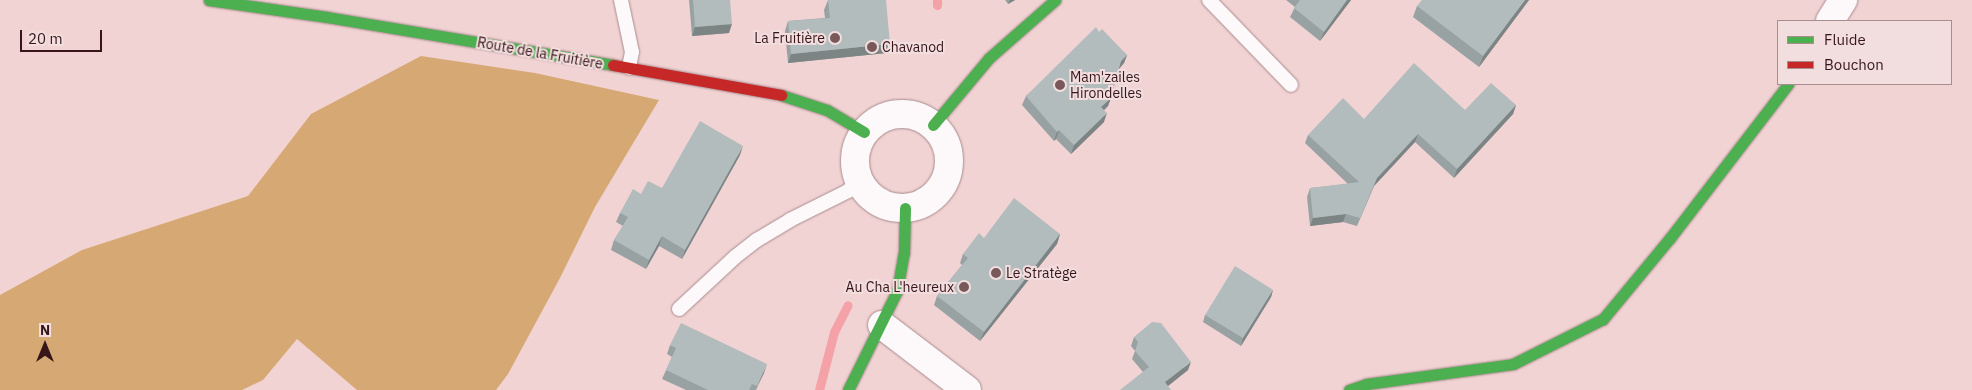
<!DOCTYPE html>
<html>
<head>
<meta charset="utf-8">
<style>
  body { margin:0 }
  #map { position:relative; width:1972px; height:390px; overflow:hidden; background:#f2d3d4; font-family:"IBM Plex Sans",sans-serif }
  div>[style] { position:absolute }
  [style*='--x'] { left:calc(var(--x)*1px); top:calc(var(--y)*1px); width:calc(var(--w)*1px); rotate:calc(var(--a)*1deg) }
  .forest>* { inset:0; background:#d6a974 }
  .stream>* { height:9px; margin:-4.5px; padding:0 4.5px; transform-origin:4.5px; border-radius:4.5px; background:#f4a2a8 }
  .roads { filter:drop-shadow(0 0 1px #a98c8e) drop-shadow(0 0 1px #a98c8e) }
  .lane>* { height:14px; margin:-7px; padding:0 7px; transform-origin:7px; border-radius:7px; background:#fdf8f9 }
  .street>* { height:28px; margin:-14px; padding:0 14px; transform-origin:14px; border-radius:14px; background:#fdf8f9 }
  .street>.ring { margin:-14px; padding:0; box-sizing:content-box; background:none; border:28px solid #fdf8f9; border-radius:50% }
  .fast>* { height:11px; margin:-5.5px; padding:0 5.5px; transform-origin:5.5px; border-radius:5.5px; background:#4caf50 }
  .jam>* { height:11px; margin:-5.5px; padding:0 5.5px; transform-origin:5.5px; border-radius:5.5px; background:#c62828 }
  .wall>* { inset:0; background:#99a2a3 }
  .shaded-wall>* { inset:0; background:#7d8484 }
  .building>* { inset:0; background:#b2bcbd }
  .dots>* { width:14px; height:14px; translate:-50% -50%; box-sizing:border-box; border:2px solid #f2dede; border-radius:50% }
  span { translate:-50% -50%; white-space:nowrap; text-align:center; line-height:1.15; -webkit-text-stroke:4px #f2dede; paint-order:stroke }
  .poi-label { font-size:14px; color:#381519 }
  .right { translate:-100% -50%; text-align:right }
  .left { translate:0 -50%; text-align:left }
  .street-label { font-size:14px; color:#381519 }
  .legend { position:absolute; left:1777px; top:20px; width:175px; height:65px; box-sizing:border-box; background:#f2dede; border:1px solid #a88e8f; margin:0; padding:6px 9px; list-style:none; font-size:15px; color:#381519 }
  .legend li { display:flex; align-items:center; gap:10px; height:25px }
  .legend b { width:25px; border:1px solid #a88e8f }
  .north { position:absolute; left:20px; top:320px; width:50px; height:50px; -webkit-text-stroke:4px #f2dede; paint-order:stroke; rotate:0deg; font-size:14px; font-weight:700; line-height:20px; text-align:center; color:#381519 }
  .north::after { content:''; display:block; margin:auto; width:18px; height:22px; background:#381519; clip-path:polygon(50% 0,100% 100%,50% 72%,0 100%) }
  .scale { position:absolute; left:20px; top:30px; width:82px; height:22px; box-sizing:border-box; border:2px solid #381519; border-top:0; padding-left:6px; font-size:15px; line-height:18px; white-space:nowrap; color:#381519; -webkit-text-stroke:4px #f2dede; paint-order:stroke }
</style>
</head>
<body>
<div id="map">
  <div class="forest">
    <i style="clip-path:polygon(421px 56px,535px 73px,659px 100px,595px 207px,560px 278px,508px 374px,496px 390px,357px 390px,297px 339px,263px 380px,242px 390px,0 390px,0 295px,82px 250px,248px 196px,311px 114px)"></i>
  </div>
  <div class="stream">
    <i style="--x:937;--y:0;--w:5;--a:90"></i>
    <i style="--x:819;--y:390;--w:60;--a:-75.5"></i>
    <i style="--x:834;--y:332;--w:30;--a:-63"></i>
  </div>
  <div class="roads">
    <div class="lane">
      <i style="--x:621;--y:0;--w:53;--a:78.1"></i>
      <i style="--x:632;--y:52;--w:16;--a:101"></i>
      <i style="--x:1209;--y:0;--w:118;--a:46"></i>
      <i style="--x:679;--y:309;--w:76;--a:-42.9"></i>
      <i style="--x:735;--y:257;--w:28;--a:-38"></i>
      <i style="--x:757;--y:240;--w:39;--a:-31"></i>
      <i style="--x:790;--y:220;--w:65;--a:-26.6"></i>
      <i style="--x:848;--y:191;--w:16;--a:-45"></i>
    </div>
    <div class="street">
      <i style="--x:1830;--y:21;--w:25;--a:-58"></i>
      <i class="ring" style="left:855px;top:114px;width:66px;height:66px"></i>
      <i style="--x:882;--y:325;--w:107;--a:37.4"></i>
    </div>
    <div class="fast">
      <i style="--x:209;--y:0;--w:119;--a:8.2"></i>
      <i style="--x:327;--y:17;--w:290;--a:9.5"></i>
      <i style="--x:781;--y:95;--w:48;--a:18.1"></i>
      <i style="--x:827;--y:110;--w:43;--a:30.7"></i>
      <i style="--x:933;--y:125;--w:87;--a:-50.1"></i>
      <i style="--x:989;--y:58;--w:88;--a:-41.3"></i>
      <i style="--x:848;--y:390;--w:110;--a:-63.7"></i>
      <i style="--x:897;--y:291;--w:39;--a:-80"></i>
      <i style="--x:904;--y:253;--w:45;--a:-88.7"></i>
      <i style="--x:1349;--y:390;--w:18;--a:-19"></i>
      <i style="--x:1366;--y:384;--w:148;--a:-7.7"></i>
      <i style="--x:1513;--y:364;--w:101;--a:-26.6"></i>
      <i style="--x:1603;--y:319;--w:105;--a:-50.4"></i>
      <i style="--x:1670;--y:238;--w:194;--a:-52.5"></i>
    </div>
    <div class="jam">
      <i style="--x:613;--y:65;--w:171;--a:10.1"></i>
    </div>
  </div>
  <div class="wall">
    <i style="clip-path:polygon(689px 0,730px 0,729px 33px,692px 36px)"></i>
    <i style="clip-path:polygon(828px 0,887px 53px,788px 63px,785px 31px,788px 21px,825px 18px,824px 10px)"></i>
    <i style="clip-path:polygon(1005px 0,1015px 0,1008px 4px)"></i>
    <i style="clip-path:polygon(1286px 0,1351px 0,1320px 41px,1290px 17px,1295px 7px)"></i>
    <i style="clip-path:polygon(1529px 0,1479px 67px,1413px 17px,1417px 6px)"></i>
    <i style="clip-path:polygon(1099px 32px,1127px 55px,1124px 63px,1119px 69px,1108px 106px,1104px 110px,1104px 122px,1071px 154px,1056px 139px,1054px 141px,1022px 105px,1026px 96px)"></i>
    <i style="clip-path:polygon(1516px 105px,1513px 114px,1454px 178px,1415px 142px,1374px 186px,1357px 226px,1343px 222px,1310px 226px,1307px 197px,1310px 188px,1348px 184px,1305px 143px,1308px 135px,1465px 110px)"></i>
    <i style="clip-path:polygon(740px 155px,682px 259px,659px 246px,646px 269px,611px 250px,614px 240px,623px 226px,616px 222px,620px 213px,641px 194px,662px 188px)"></i>
    <i style="clip-path:polygon(1060px 234px,1057px 244px,980px 341px,934px 305px,937px 296px,962px 265px,960px 263px,963px 254px,984px 238px)"></i>
    <i style="clip-path:polygon(1273px 290px,1271px 297px,1241px 346px,1203px 322px,1205px 315px)"></i>
    <i style="clip-path:polygon(1134px 337px,1188px 370px,1168px 386px,1143px 372px,1132px 359px,1135px 351px,1131px 346px)"></i>
    <i style="clip-path:polygon(670px 345px,764px 373px,756px 390px,686px 390px,662px 379px,672px 357px,667px 354px)"></i>
  </div>
  <div class="shaded-wall">
    <i style="clip-path:polygon(1010px 0,1015px 0,1008px 4px)"></i>
    <i style="clip-path:polygon(1347px 0,1351px 0,1320px 41px,1324px 32px)"></i>
    <i style="clip-path:polygon(1525px 0,1529px 0,1479px 67px,1483px 56px)"></i>
    <i style="clip-path:polygon(732px 24px,729px 33px,692px 36px,695px 27px)"></i>
    <i style="clip-path:polygon(890px 44px,887px 53px,788px 63px,791px 54px)"></i>
    <i style="clip-path:polygon(1127px 55px,1124px 63px,1118px 70px,1121px 61px)"></i>
    <i style="clip-path:polygon(1111px 98px,1108px 106px,1098px 116px,1101px 107px)"></i>
    <i style="clip-path:polygon(1516px 105px,1513px 114px,1454px 178px,1457px 169px)"></i>
    <i style="clip-path:polygon(1107px 113px,1104px 122px,1071px 154px,1074px 145px)"></i>
    <i style="clip-path:polygon(1059px 130px,1056px 139px,1054px 141px,1057px 132px)"></i>
    <i style="clip-path:polygon(1418px 134px,1415px 142px,1374px 186px,1357px 226px,1377px 178px)"></i>
    <i style="clip-path:polygon(743px 146px,740px 155px,682px 259px,685px 250px)"></i>
    <i style="clip-path:polygon(1346px 214px,1343px 222px,1310px 226px,1313px 218px)"></i>
    <i style="clip-path:polygon(1060px 234px,1057px 244px,980px 341px,984px 332px)"></i>
    <i style="clip-path:polygon(662px 236px,659px 246px,646px 269px,649px 260px)"></i>
    <i style="clip-path:polygon(1273px 290px,1271px 297px,1241px 346px,1243px 338px)"></i>
    <i style="clip-path:polygon(1191px 362px,1188px 370px,1163px 390px,1165px 382px)"></i>
    <i style="clip-path:polygon(767px 364px,764px 373px,755px 390px,757px 386px)"></i>
  </div>
  <div class="building">
    <i style="clip-path:polygon(693px 0,730px 0,732px 24px,695px 27px)"></i>
    <i style="clip-path:polygon(828px 0,886px 0,890px 44px,791px 54px,788px 21px,830px 18px)"></i>
    <i style="clip-path:polygon(1300px 0,1347px 0,1324px 32px,1294px 8px)"></i>
    <i style="clip-path:polygon(1422px 0,1525px 0,1483px 56px,1417px 6px)"></i>
    <i style="clip-path:polygon(1096px 27px,1099px 32px,1102px 29px,1127px 55px,1121px 61px,1111px 98px,1101px 107px,1107px 113px,1074px 145px,1059px 130px,1057px 132px,1026px 96px)"></i>
    <i style="clip-path:polygon(1414px 63px,1465px 110px,1491px 83px,1516px 105px,1457px 169px,1418px 134px,1377px 178px,1360px 218px,1346px 214px,1313px 218px,1310px 188px,1359px 182px,1308px 135px,1343px 98px,1364px 119px)"></i>
    <i style="clip-path:polygon(700px 121px,743px 146px,685px 250px,662px 236px,649px 260px,614px 240px,628px 217px,620px 213px,633px 189px,641px 194px,648px 181px,662px 188px)"></i>
    <i style="clip-path:polygon(1014px 198px,1060px 234px,984px 332px,937px 296px,968px 258px,963px 254px,979px 233px,984px 238px)"></i>
    <i style="clip-path:polygon(1235px 266px,1273px 290px,1243px 338px,1205px 315px)"></i>
    <i style="clip-path:polygon(1152px 322px,1161px 323px,1191px 362px,1165px 382px,1171px 390px,1120px 390px,1149px 367px,1135px 351px,1138px 342px,1134px 337px)"></i>
    <i style="clip-path:polygon(681px 323px,767px 364px,757px 386px,752px 384px,749px 390px,708px 390px,666px 370px,676px 348px,670px 345px)"></i>
  </div>
  <div class="dots">
    <i style="left:835px;top:38px;background:#79585a"></i>
    <i style="left:872px;top:47px;background:#79585a"></i>
    <i style="left:1060px;top:85px;background:#79585a"></i>
    <i style="left:996px;top:273px;background:#79585a"></i>
    <i style="left:964px;top:287px;background:#79585a"></i>
  </div>
  <div class="poi-label">
    <span class="right" style="left:825px;top:38px">La Fruitière</span>
    <span class="left" style="left:882px;top:47px">Chavanod</span>
    <span class="left" style="left:1070px;top:85px">Mam'zailes<br>Hirondelles</span>
    <span class="left" style="left:1006px;top:273px">Le Stratège</span>
    <span class="right" style="left:954px;top:287px">Au Cha L'heureux</span>
  </div>
  <div class="street-label">
    <span style="left:540px;top:53px;rotate:10deg">Route de la Fruitière</span>
  </div>
  <ul class="legend">
  <li><b style="height:6px;background:#4caf50"></b>Fluide</li>
  <li><b style="height:6px;background:#c62828"></b>Bouchon</li>
  </ul>
  <div class="north">N</div>
  <div class="scale">20 m</div>
</div>
</body>
</html>
